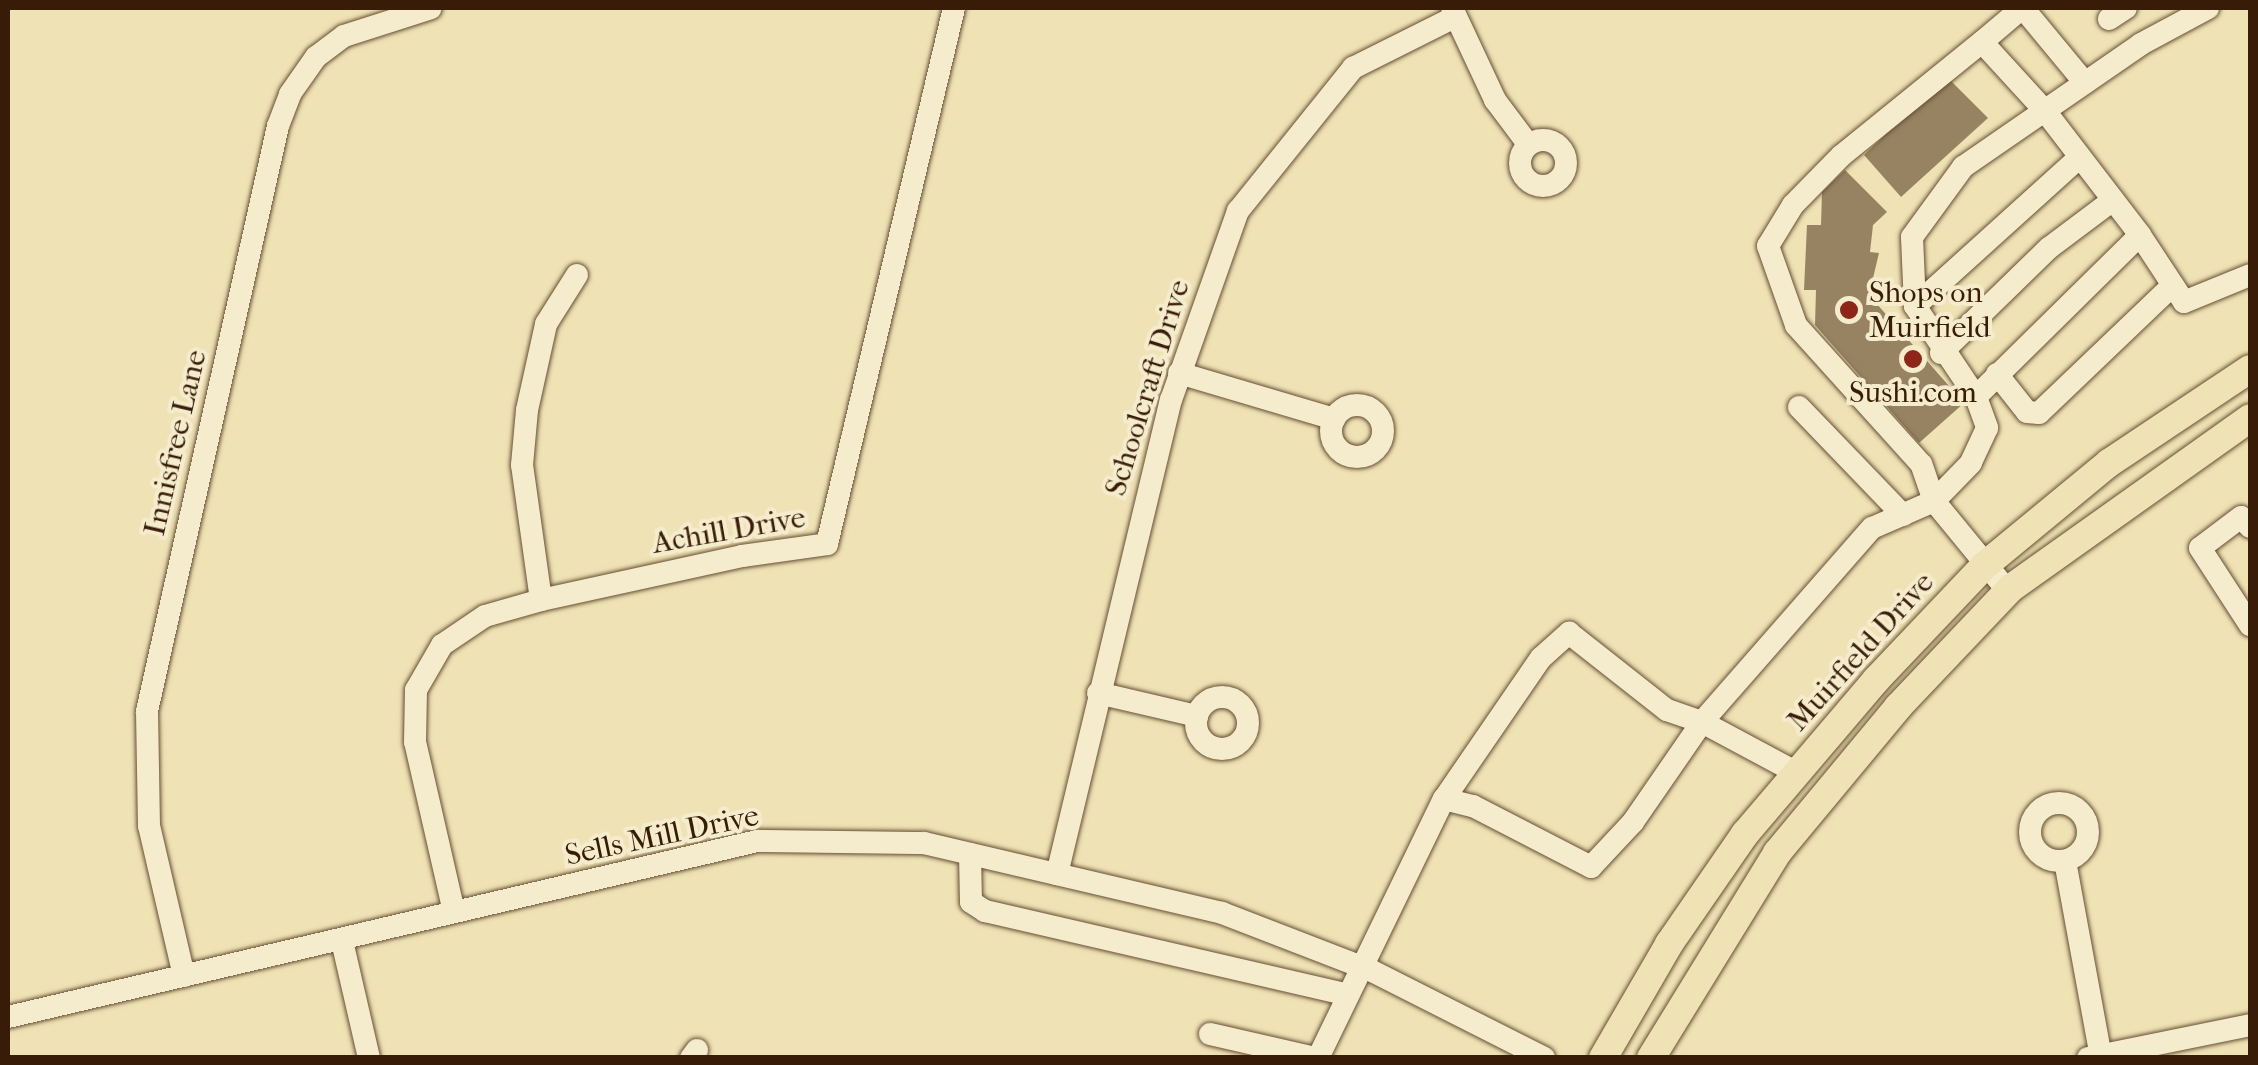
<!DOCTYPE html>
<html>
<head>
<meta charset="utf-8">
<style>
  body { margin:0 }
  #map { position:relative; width:2258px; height:1065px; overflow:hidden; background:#efe2b4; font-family:"IM FELL French Canon",serif }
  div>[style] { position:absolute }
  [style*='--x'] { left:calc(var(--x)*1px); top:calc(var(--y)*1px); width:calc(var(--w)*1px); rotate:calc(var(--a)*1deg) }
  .building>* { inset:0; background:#978361 }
  .roads { filter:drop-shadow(0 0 2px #664e33) drop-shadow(0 0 2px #664e33) }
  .minor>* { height:22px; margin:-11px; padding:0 11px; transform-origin:11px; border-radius:11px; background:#f5ecce }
  .minor>.ring { margin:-11px; padding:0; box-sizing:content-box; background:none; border:22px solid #f5ecce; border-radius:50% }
  .major>* { height:28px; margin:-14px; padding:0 14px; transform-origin:14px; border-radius:14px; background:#efe2b4 }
  .dots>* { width:28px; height:28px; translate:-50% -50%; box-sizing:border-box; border:5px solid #f5ecce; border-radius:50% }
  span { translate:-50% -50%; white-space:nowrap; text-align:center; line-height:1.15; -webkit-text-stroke:8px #f5ecce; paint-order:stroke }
  .poi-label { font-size:30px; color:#381c08 }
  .left { translate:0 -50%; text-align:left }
  .street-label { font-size:30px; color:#381c08 }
  .frame { position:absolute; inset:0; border:10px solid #381c08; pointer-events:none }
</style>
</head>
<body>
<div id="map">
  <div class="building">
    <i style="clip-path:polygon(1947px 77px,1988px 118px,1901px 197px,1864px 155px)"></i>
    <i style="clip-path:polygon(1845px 170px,1887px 212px,1873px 225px,1870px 252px,1879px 253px,1869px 295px,1964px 403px,1919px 443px,1815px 325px,1816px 290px,1804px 290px,1807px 225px,1821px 225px,1822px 192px)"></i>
  </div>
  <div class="roads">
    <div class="minor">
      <i style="--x:1452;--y:8;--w:102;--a:64.9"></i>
      <i style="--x:1495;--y:100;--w:55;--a:53.1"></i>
      <i style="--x:2023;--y:8;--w:97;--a:50.4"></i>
      <i style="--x:2109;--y:19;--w:20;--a:-33"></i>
      <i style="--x:1982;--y:42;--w:52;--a:-40.4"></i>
      <i class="ring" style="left:1520px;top:140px;width:24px;height:24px"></i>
      <i style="--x:2140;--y:235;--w:80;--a:56.7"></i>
      <i style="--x:2184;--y:302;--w:71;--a:-22.2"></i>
      <i style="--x:1915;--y:306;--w:222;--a:-42.1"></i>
      <i style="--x:1941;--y:353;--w:151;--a:-44.2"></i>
      <i style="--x:2049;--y:248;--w:80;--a:-36.9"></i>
      <i style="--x:1179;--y:373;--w:162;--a:16.5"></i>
      <i style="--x:1997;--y:374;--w:48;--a:51.7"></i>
      <i style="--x:2027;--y:412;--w:12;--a:5"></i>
      <i style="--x:2039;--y:413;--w:185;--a:-43.7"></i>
      <i style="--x:1976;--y:397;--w:110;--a:-123.8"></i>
      <i style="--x:1915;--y:306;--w:69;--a:-92.5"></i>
      <i style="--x:1912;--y:237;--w:87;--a:-53.9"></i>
      <i style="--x:1963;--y:167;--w:216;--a:-34.6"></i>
      <i style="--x:2141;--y:44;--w:76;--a:-28.2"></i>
      <i class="ring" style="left:1331px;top:405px;width:30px;height:30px"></i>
      <i style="--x:1799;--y:407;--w:150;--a:46.1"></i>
      <i style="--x:2250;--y:527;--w:13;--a:-132"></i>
      <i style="--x:2241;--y:517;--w:51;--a:142.9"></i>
      <i style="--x:2200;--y:548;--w:92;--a:57"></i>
      <i style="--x:541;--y:600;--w:136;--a:-98"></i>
      <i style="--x:522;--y:465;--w:55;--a:-84.8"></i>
      <i style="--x:527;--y:410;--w:88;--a:-77.5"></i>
      <i style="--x:546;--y:324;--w:58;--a:-57.7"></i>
      <i style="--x:1098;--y:693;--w:102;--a:13.1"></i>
      <i class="ring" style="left:1196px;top:697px;width:30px;height:30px"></i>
      <i style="--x:1444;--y:799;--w:171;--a:-55.5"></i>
      <i style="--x:1541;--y:658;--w:38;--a:-42"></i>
      <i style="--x:1569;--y:633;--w:125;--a:38.2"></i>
      <i style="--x:1667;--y:710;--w:37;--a:19"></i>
      <i style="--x:1702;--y:722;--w:258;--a:-48.8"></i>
      <i style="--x:1872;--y:528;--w:68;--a:-23.5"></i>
      <i style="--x:1934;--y:501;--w:39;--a:-109"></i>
      <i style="--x:1921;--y:464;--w:187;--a:-132"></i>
      <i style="--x:1796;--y:325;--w:84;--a:-109.5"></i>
      <i style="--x:1768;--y:246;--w:48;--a:-58.6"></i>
      <i style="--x:1793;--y:205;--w:69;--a:-45.6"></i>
      <i style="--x:1841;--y:156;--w:181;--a:-39"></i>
      <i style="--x:1982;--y:42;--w:93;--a:47.6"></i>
      <i style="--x:2045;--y:111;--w:156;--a:52.5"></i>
      <i style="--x:2140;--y:235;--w:231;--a:135.4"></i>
      <i style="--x:1976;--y:397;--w:33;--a:70"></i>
      <i style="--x:1987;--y:428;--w:38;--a:115"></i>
      <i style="--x:1971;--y:463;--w:53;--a:134.2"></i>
      <i style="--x:1934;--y:501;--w:117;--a:50.6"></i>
      <i class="ring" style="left:2030px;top:803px;width:36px;height:36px"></i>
      <i style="--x:970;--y:854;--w:48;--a:88.8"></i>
      <i style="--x:971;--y:902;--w:17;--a:33"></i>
      <i style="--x:985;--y:911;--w:368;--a:13"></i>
      <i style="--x:2065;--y:861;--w:200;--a:79.6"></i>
      <i style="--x:1057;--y:874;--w:488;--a:-76.5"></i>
      <i style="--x:1171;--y:400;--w:201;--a:-70.5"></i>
      <i style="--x:1238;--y:211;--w:184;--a:-51.2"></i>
      <i style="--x:1353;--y:68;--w:114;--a:-26.6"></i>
      <i style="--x:454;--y:912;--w:174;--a:-102.9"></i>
      <i style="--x:415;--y:742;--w:52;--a:-88.9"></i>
      <i style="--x:416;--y:690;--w:52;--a:-60"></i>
      <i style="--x:442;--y:645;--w:52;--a:-34"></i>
      <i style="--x:485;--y:616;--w:58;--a:-15.9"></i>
      <i style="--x:541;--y:600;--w:206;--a:-12.3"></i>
      <i style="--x:742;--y:556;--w:86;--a:-8"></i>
      <i style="--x:827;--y:544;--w:551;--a:-76.67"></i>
      <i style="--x:342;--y:941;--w:120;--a:77"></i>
      <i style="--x:184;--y:976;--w:154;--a:-103.1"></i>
      <i style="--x:149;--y:826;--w:115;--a:-91"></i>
      <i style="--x:147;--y:711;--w:599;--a:-77.38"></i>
      <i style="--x:278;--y:126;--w:34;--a:-69"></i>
      <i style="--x:290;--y:94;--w:45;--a:-54.9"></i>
      <i style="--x:316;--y:57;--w:35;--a:-37"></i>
      <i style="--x:344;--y:36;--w:91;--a:-17.8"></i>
      <i style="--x:8;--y:1017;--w:769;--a:-13.22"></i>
      <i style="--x:757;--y:841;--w:167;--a:0.7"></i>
      <i style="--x:924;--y:843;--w:306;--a:13.2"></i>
      <i style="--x:1222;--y:913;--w:159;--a:21.1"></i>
      <i style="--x:1370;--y:970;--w:195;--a:26.8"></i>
      <i style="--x:1210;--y:1034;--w:108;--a:12.9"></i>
      <i style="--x:691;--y:1058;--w:10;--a:-53"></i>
      <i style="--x:1318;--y:1058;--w:288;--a:-64.1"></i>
      <i style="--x:1444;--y:799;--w:30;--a:14"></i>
      <i style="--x:1473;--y:806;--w:133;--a:27.3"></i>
      <i style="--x:1591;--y:867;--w:62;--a:-47"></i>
      <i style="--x:1633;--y:822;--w:121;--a:-55.4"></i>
      <i style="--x:1702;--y:722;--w:108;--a:28.2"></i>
      <i style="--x:2088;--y:1058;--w:165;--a:-11.5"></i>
    </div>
    <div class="major">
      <i style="--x:1603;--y:1058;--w:132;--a:-59.9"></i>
      <i style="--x:1669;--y:944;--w:134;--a:-55.4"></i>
      <i style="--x:1745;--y:834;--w:202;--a:-49.6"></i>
      <i style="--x:1876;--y:680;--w:157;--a:-46.5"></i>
      <i style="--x:1984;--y:566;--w:162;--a:-39.5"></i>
      <i style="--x:2109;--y:463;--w:169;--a:-33.7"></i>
      <i style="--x:1651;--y:1058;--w:241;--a:-58.4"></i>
      <i style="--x:1777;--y:853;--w:190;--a:-50.3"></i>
      <i style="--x:1898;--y:707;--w:164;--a:-46.5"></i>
      <i style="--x:2011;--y:588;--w:293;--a:-35.4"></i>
    </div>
  </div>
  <div class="dots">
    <i style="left:1849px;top:310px;background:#8f2418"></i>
    <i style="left:1913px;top:359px;background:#8f2418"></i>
  </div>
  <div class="poi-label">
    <span class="left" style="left:1869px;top:310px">Shops on<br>Muirfield</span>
    <span style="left:1913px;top:393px">Sushi.com</span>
  </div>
  <div class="street-label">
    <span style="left:1148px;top:388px;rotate:-73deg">Schoolcraft Drive</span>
    <span style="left:176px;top:443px;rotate:-77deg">Innisfree Lane</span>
    <span style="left:729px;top:531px;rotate:-10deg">Achill Drive</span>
    <span style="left:1861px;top:652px;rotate:-48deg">Muirfield Drive</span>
    <span style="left:662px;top:836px;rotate:-12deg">Sells Mill Drive</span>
  </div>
  <div class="frame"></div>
</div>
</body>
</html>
